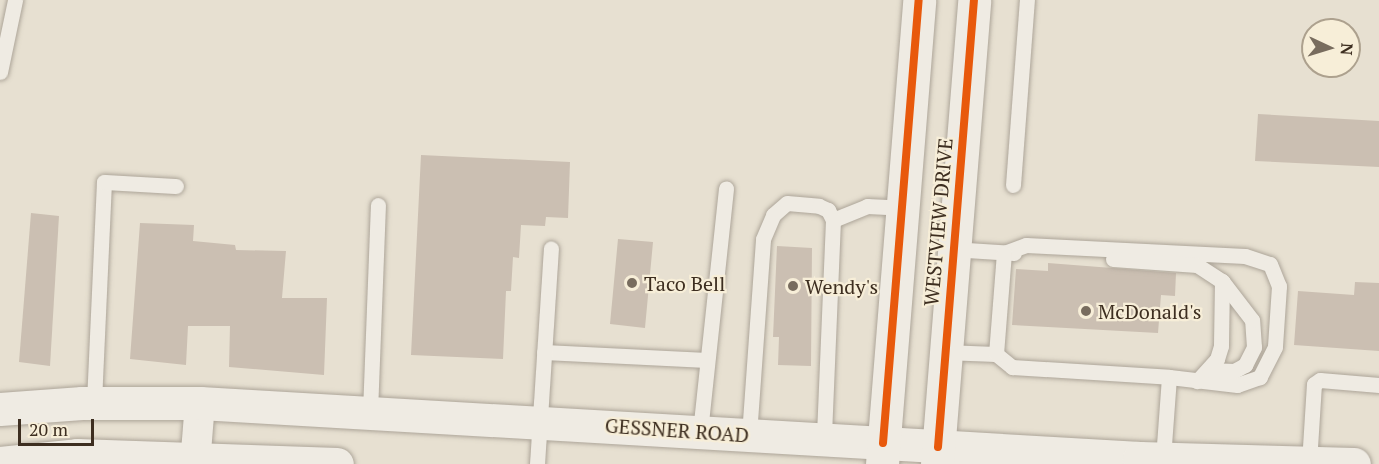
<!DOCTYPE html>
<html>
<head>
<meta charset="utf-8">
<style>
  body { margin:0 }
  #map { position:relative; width:1379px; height:464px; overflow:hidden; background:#e7e0d1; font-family:"PT Serif",serif }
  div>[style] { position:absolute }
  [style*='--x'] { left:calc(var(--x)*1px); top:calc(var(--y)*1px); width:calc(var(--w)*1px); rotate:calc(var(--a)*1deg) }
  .building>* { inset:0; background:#cbbfb2 }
  .roads { filter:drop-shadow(0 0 2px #ada599) drop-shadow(0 0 2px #ada599) }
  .service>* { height:15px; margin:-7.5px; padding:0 7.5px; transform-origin:7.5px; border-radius:7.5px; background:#efebe3 }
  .minor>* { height:30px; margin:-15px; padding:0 15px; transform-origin:15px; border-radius:15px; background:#efebe3 }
  .secondary>* { height:33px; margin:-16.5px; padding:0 16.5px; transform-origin:16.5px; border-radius:16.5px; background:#efebe3 }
  .cycleway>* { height:8px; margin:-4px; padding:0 4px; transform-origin:4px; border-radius:4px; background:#e8590c }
  .dots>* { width:16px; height:16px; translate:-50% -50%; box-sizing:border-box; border:3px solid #f7eed8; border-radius:50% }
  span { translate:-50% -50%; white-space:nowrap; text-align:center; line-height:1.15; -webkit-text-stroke:4.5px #f7eed8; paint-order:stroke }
  .street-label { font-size:20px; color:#3d2e20 }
  .poi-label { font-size:20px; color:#3d2e20 }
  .left { translate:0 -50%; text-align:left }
  .north { position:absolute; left:1301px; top:18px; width:60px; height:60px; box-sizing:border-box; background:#f7eed8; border:2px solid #ada18e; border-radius:50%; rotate:94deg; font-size:16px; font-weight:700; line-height:24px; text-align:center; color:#3d2e20 }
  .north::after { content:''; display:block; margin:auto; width:21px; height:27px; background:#786c5e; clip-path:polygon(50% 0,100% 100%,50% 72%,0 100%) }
  .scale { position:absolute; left:18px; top:419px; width:76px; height:27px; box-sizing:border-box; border:3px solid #3d2e20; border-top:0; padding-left:8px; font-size:18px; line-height:21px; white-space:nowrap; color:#3d2e20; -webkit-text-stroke:4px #f7eed8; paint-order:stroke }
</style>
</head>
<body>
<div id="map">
  <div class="building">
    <i style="clip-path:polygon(1258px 114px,1379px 121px,1379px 167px,1255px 161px)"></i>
    <i style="clip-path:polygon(421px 155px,570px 162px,568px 218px,546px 217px,545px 226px,521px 225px,519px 258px,513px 257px,511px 291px,506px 291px,503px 359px,411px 355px)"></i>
    <i style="clip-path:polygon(31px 213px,59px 216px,50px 366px,19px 362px)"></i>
    <i style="clip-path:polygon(140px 223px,194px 225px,193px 241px,235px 245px,236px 250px,286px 251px,282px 298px,327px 298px,324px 375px,229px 367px,230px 326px,188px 326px,186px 365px,130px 359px)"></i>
    <i style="clip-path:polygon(618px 239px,653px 242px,645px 328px,610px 324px)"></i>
    <i style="clip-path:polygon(777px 246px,812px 248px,811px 366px,778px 365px,779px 337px,773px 337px)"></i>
    <i style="clip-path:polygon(1048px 263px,1176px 273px,1175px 296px,1161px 295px,1158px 333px,1012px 325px,1016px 269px,1048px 271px)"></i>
    <i style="clip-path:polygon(1355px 282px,1379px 283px,1379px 351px,1294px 345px,1298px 291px,1354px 295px)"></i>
  </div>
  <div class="roads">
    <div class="service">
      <i style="--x:0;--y:72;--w:74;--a:-78.2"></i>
      <i style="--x:1013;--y:185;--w:186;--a:-85.7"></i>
      <i style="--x:833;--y:220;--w:37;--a:-22"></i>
      <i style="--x:867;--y:206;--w:35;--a:3"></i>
      <i style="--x:951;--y:249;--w:63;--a:3.6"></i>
      <i style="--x:1004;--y:253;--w:23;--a:-20"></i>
      <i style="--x:1026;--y:245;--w:219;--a:2.9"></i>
      <i style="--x:1245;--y:256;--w:26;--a:18"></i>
      <i style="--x:1270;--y:264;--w:24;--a:68"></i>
      <i style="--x:1279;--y:286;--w:61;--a:93.8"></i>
      <i style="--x:1275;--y:347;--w:34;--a:117"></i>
      <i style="--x:1260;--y:377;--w:24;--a:161"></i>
      <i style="--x:1237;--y:385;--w:68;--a:-173.3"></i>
      <i style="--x:1113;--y:259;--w:84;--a:4.1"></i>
      <i style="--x:1197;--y:265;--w:30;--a:33"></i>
      <i style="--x:1222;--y:281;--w:65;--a:90.9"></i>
      <i style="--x:1221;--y:346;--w:14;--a:107"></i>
      <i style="--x:1217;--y:359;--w:30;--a:132"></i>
      <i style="--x:544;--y:352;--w:163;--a:2.8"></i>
      <i style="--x:944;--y:352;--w:52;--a:2.2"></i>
      <i style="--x:996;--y:354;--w:21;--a:39"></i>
      <i style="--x:1012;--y:367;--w:157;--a:3.6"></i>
      <i style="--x:1169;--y:377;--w:82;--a:94.2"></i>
      <i style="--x:996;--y:354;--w:101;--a:-85.5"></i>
      <i style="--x:1209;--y:370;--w:25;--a:2"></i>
      <i style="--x:1234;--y:371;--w:13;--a:-29"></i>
      <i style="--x:1245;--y:365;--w:20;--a:-63"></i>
      <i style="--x:1254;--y:347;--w:27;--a:-94"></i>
      <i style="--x:1252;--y:320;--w:49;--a:-127.6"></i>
      <i style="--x:94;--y:402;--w:220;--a:-87.4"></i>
      <i style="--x:104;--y:182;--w:72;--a:3.2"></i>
      <i style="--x:370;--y:412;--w:207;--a:-87.8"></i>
      <i style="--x:700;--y:432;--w:245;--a:-83.9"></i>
      <i style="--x:749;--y:435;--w:196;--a:-85.9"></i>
      <i style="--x:763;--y:239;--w:26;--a:-67"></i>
      <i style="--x:773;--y:215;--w:18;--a:-41"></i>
      <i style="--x:787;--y:203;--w:32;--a:5"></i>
      <i style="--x:819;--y:206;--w:10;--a:24"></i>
      <i style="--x:828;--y:210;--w:11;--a:63"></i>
      <i style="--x:833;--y:220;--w:219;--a:92.4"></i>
      <i style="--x:1309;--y:463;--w:79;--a:-86.4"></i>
      <i style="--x:1314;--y:384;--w:7;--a:-34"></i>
      <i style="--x:1320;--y:380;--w:59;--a:4.8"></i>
      <i style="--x:537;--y:464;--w:216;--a:-86.3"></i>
    </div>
    <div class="minor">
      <i style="--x:195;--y:464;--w:61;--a:-85.3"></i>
    </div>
    <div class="secondary">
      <i style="--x:0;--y:409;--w:82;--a:-4.2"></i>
      <i style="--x:82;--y:403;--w:118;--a:0"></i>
      <i style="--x:200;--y:403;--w:941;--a:3.35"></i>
      <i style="--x:1139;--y:458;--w:215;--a:1.6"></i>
      <i style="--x:0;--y:463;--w:77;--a:-5.9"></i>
      <i style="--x:77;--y:455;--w:260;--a:2"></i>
      <i style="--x:882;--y:464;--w:465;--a:-85.4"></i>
      <i style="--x:937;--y:464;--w:465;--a:-85.4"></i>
    </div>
  </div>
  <div class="cycleway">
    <i style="--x:883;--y:443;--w:444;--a:-85.4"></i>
    <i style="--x:938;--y:447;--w:448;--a:-85.4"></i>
  </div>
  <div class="dots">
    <i style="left:632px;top:283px;background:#786c5e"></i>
    <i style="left:793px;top:286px;background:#786c5e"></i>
    <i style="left:1086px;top:311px;background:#786c5e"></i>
  </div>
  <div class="street-label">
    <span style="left:938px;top:222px;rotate:-85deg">WESTVIEW DRIVE</span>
    <span style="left:677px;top:430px;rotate:4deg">GESSNER ROAD</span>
  </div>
  <div class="poi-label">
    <span class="left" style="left:644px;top:283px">Taco Bell</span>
    <span class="left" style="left:805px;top:286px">Wendy's</span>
    <span class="left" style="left:1098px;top:311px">McDonald's</span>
  </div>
  <div class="north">N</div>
  <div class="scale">20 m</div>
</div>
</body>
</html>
